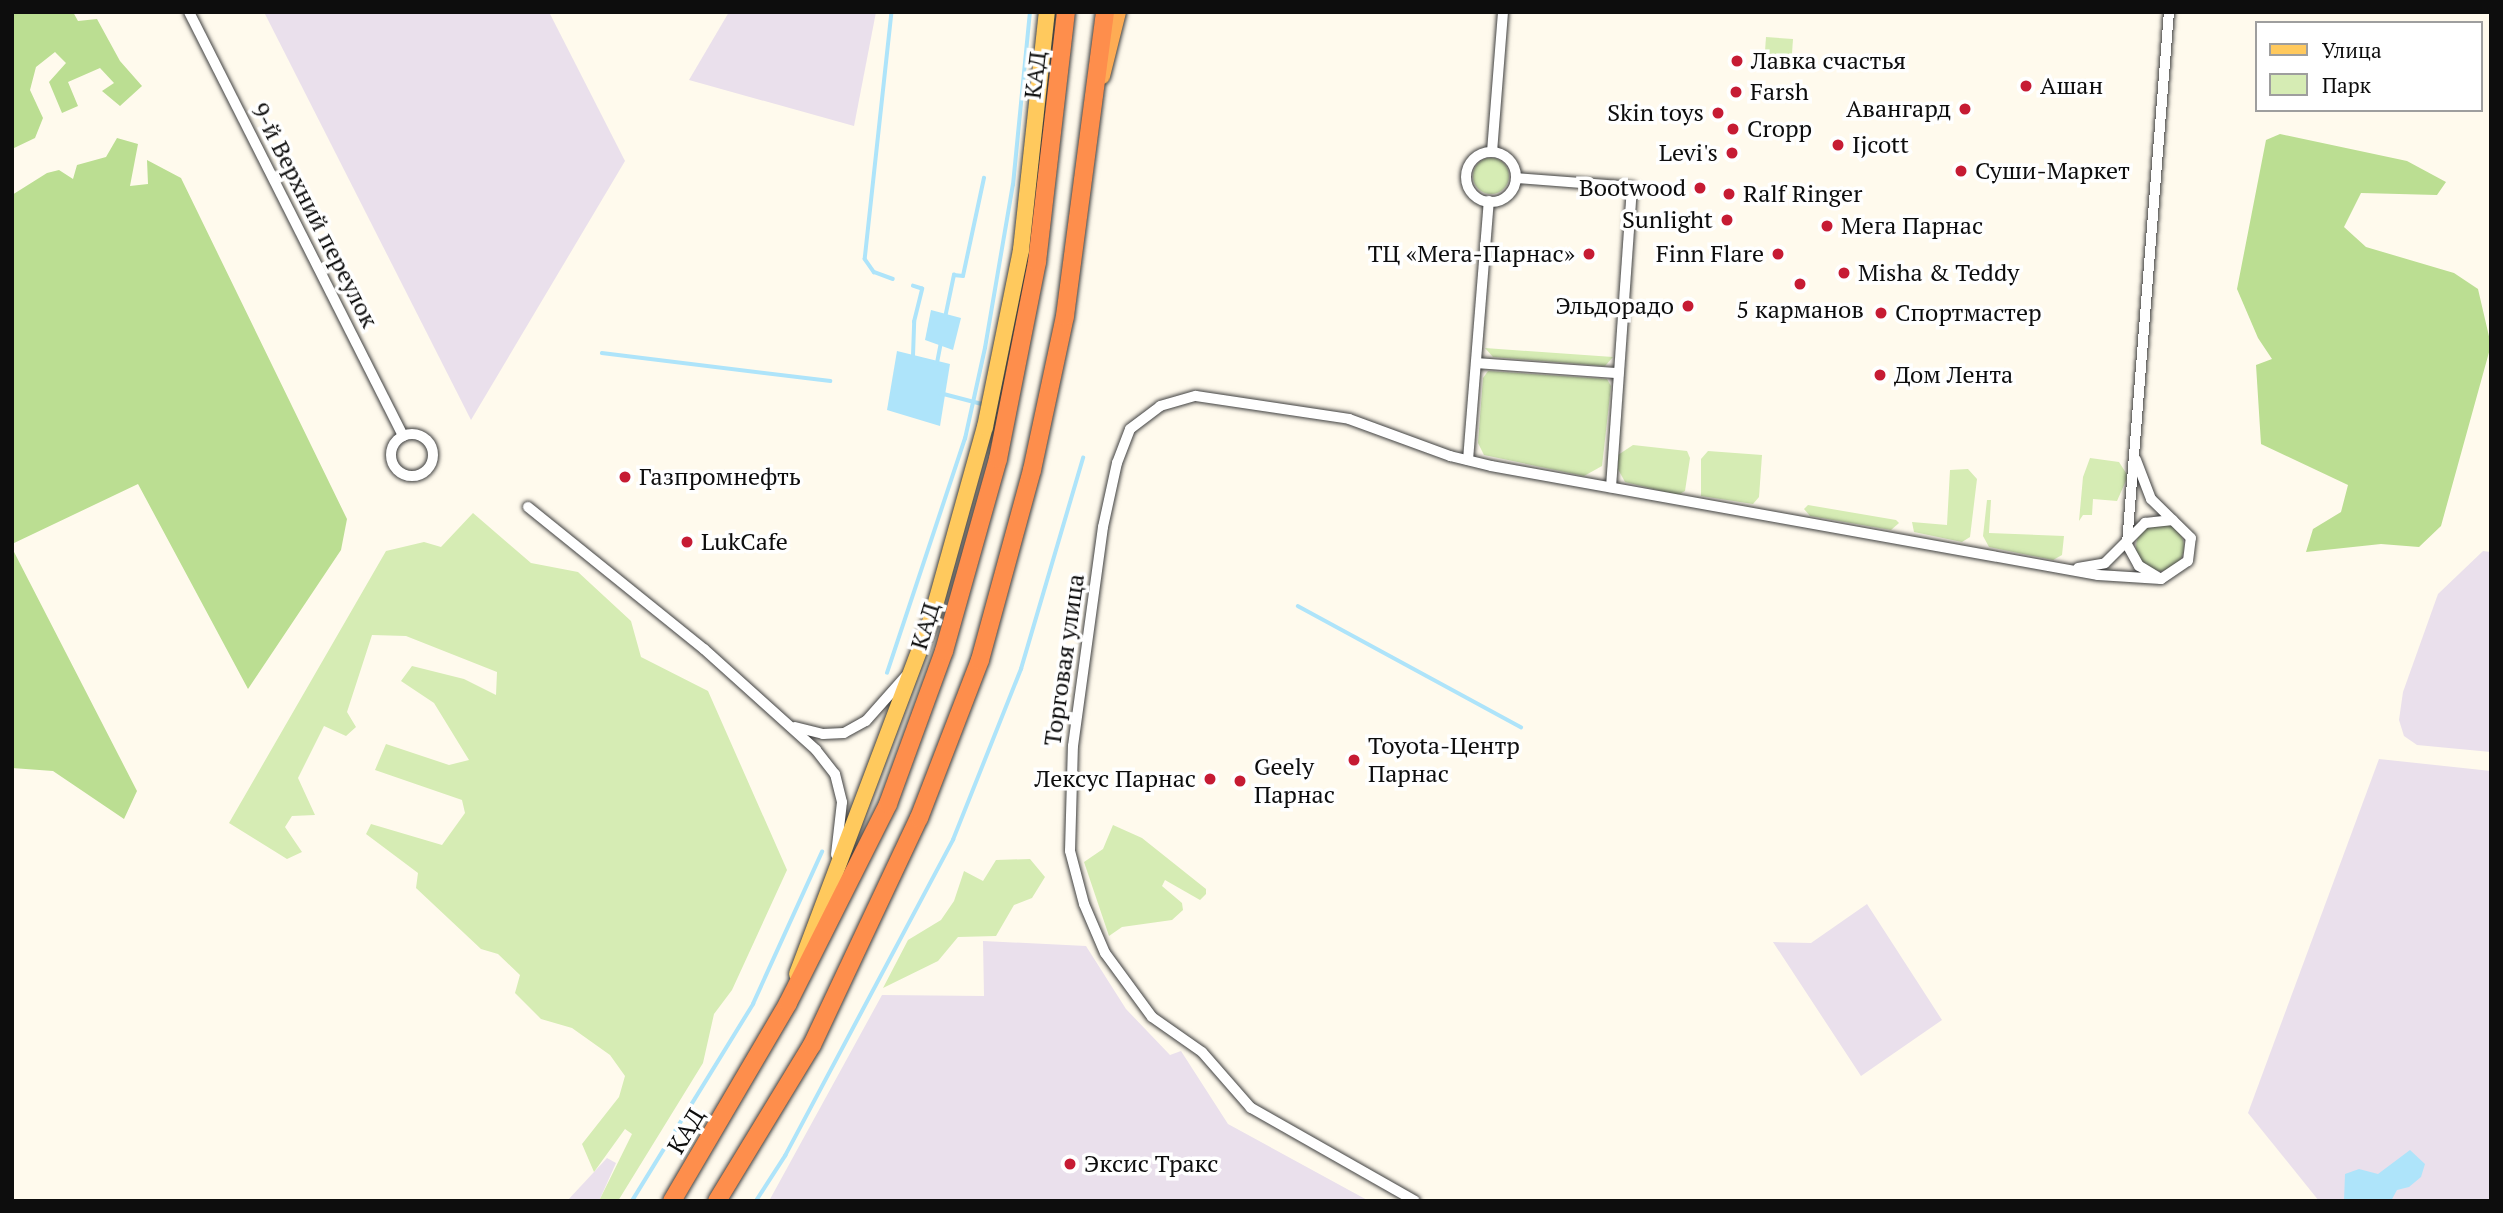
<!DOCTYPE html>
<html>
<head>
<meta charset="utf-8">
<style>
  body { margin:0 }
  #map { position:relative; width:2503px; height:1213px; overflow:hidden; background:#fffaed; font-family:"PT Serif",serif }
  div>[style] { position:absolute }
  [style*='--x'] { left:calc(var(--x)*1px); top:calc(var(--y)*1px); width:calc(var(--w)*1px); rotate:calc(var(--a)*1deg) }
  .industrial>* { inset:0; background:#eae0ec }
  .green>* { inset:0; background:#d6ecb4 }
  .round { border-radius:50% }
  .forest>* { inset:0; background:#bbde92 }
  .water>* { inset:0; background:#aee4fa }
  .stream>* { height:3.5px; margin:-1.75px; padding:0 1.75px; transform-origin:1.75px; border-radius:1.75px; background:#aee4fa }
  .roads { filter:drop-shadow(0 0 2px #404040) drop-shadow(0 0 2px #404040) }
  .minor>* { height:10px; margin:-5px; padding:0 5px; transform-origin:5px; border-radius:5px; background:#fff }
  .minor>.ring { margin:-5px; padding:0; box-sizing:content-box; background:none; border:10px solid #fff; border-radius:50% }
  .primary>* { height:16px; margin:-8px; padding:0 8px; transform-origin:8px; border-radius:8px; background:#ffc95d }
  .trunk>* { height:16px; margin:-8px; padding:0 8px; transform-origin:8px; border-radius:8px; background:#feac54 }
  .motorway>* { height:18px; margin:-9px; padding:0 9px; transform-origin:9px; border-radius:9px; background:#fe8e4c }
  .dots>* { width:19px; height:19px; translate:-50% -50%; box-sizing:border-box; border:4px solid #fff; border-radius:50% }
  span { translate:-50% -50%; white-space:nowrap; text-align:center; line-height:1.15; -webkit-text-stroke:7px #fff; paint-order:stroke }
  .poi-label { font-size:24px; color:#0d0d0d }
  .left { translate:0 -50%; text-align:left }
  .right { translate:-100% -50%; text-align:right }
  .street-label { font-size:24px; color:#0d0d0d }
  .frame { position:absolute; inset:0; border:14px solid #0d0d0d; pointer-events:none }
  .legend { position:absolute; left:2255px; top:21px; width:228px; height:91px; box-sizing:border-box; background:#fff; border:2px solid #9e9e9e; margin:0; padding:9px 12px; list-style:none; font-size:21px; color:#0d0d0d }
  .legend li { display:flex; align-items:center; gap:14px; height:35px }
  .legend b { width:35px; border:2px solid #9e9e9e }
</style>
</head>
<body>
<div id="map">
  <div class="industrial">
    <i style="clip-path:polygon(264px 12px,549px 12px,625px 161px,471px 420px)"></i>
    <i style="clip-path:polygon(729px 12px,876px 12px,854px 126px,689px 80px)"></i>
    <i style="clip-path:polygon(2483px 551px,2491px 552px,2491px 752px,2417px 745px,2404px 736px,2399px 720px,2403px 692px,2438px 594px)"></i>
    <i style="clip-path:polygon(2379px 759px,2491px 771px,2491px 1201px,2319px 1201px,2248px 1113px)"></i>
    <i style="clip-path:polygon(1867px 904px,1942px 1020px,1861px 1076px,1773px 942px,1811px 943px)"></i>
    <i style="clip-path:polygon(983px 941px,1086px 946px,1126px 1009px,1170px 1055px,1181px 1051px,1228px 1124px,1369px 1201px,769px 1201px,882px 995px,984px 996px)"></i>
    <i style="clip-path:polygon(607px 1158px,616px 1163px,599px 1201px,567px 1201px)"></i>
  </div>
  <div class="green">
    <i style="clip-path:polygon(1766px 37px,1793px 39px,1791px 68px,1764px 66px)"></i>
    <i class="round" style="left:1473px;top:158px;width:36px;height:36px"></i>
    <i style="clip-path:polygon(1485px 348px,1613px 357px,1605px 366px,1493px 357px)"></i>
    <i style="clip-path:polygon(1488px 371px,1607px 379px,1611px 386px,1602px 466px,1584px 476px,1484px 455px,1478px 443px,1483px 378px)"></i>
    <i style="clip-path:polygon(1633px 445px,1687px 451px,1690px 458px,1685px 491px,1678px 495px,1625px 482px,1618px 469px,1618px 455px)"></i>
    <i style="clip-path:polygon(1708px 451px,1762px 455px,1759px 497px,1753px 504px,1701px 496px,1701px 459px)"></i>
    <i style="clip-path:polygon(2090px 458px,2119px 462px,2128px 476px,2117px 501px,2093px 499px,2092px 515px,2083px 515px,2079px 521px,2083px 477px)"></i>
    <i style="clip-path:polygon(1968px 469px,1977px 479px,1970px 537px,1962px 542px,1914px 532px,1912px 522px,1947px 525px,1950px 470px)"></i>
    <i style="clip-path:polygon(1987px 500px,1991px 500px,1989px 533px,2064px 536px,2062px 555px,2053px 560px,1989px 547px,1983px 536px)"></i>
    <i style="clip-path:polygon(1808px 505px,1896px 520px,1899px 523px,1891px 530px,1810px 516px,1804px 509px)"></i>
    <i style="clip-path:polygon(473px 513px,531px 563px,578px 572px,631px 621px,641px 657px,708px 691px,787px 870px,732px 990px,714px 1014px,703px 1063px,618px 1201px,599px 1201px,632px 1134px,625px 1129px,594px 1172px,582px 1144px,619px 1097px,625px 1076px,610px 1055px,572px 1028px,541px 1019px,515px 993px,520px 975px,498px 954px,481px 949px,416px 888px,418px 873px,366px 834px,371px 824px,442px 845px,465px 813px,462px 800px,375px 770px,386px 744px,449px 765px,469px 760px,434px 703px,401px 681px,412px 666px,464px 679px,496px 695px,497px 672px,406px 636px,372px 635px,347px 712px,356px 727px,346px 736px,324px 726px,298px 778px,315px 815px,292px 816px,285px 827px,302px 852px,287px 859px,229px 823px,386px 551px,424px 542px,441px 547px)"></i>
    <i class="round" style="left:2136px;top:523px;width:48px;height:48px"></i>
    <i style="clip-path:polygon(1113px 825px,1142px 838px,1206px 889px,1206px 894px,1200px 900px,1165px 880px,1162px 886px,1182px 903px,1183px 910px,1172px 920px,1122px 927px,1109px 936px,1084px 862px,1103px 849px)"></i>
    <i style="clip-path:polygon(1030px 859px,1045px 877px,1032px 898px,1014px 905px,996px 936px,958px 937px,938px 961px,883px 988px,908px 940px,941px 920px,954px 901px,964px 871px,983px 881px,996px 860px)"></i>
  </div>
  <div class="forest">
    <i style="clip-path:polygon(12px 12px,73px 12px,78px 21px,97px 19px,120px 61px,142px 86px,120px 106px,102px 91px,114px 83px,100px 68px,68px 82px,78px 106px,62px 113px,49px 82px,66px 63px,55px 52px,36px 67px,30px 90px,43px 118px,35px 138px,12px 149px)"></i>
    <i style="clip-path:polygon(2280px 134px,2407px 161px,2446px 182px,2437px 195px,2361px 193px,2344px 227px,2366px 247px,2454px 273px,2478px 289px,2491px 345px,2441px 526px,2419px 547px,2381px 544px,2306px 552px,2313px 529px,2341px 512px,2348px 485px,2261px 444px,2256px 365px,2272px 359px,2258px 338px,2237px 289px,2266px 140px)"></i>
    <i style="clip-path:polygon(117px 138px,138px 144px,130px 186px,148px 184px,147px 160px,181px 178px,347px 519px,341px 550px,248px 689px,138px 484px,12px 544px,12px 195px,47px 173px,59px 170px,73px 179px,77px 165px,106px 157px)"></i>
    <i style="clip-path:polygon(12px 548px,137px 791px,124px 819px,53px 771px,12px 768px)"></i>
  </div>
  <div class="water">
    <i style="clip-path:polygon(931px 310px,961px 318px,953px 350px,925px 340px)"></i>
    <i style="clip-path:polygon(897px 351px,950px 364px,940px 426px,887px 410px)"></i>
    <i style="clip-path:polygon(2410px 1150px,2425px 1164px,2421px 1177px,2409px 1187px,2397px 1190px,2391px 1201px,2344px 1201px,2345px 1174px,2359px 1169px,2378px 1174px)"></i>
  </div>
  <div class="stream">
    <i style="--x:892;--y:12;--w:248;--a:96.2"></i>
    <i style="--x:865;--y:259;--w:16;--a:55"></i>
    <i style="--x:874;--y:272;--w:20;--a:20"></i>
    <i style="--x:945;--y:318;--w:44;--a:-78.2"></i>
    <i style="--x:954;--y:275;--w:9;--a:6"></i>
    <i style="--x:963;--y:276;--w:100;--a:-77.9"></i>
    <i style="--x:602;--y:353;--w:230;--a:7"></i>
    <i style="--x:913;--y:356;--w:34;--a:-88"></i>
    <i style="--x:914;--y:322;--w:34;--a:-76"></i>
    <i style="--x:922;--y:289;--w:9;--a:-162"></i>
    <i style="--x:937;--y:363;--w:20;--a:-79"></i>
    <i style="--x:940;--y:393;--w:43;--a:14.7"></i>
    <i style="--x:1298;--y:606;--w:254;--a:28.5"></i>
    <i style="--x:887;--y:673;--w:247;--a:-71.6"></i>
    <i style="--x:965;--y:439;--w:93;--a:-77.6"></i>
    <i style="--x:985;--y:348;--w:165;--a:-80.3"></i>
    <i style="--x:1013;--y:185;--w:174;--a:-84.4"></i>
    <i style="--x:632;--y:1201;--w:231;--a:-58.4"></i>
    <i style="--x:753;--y:1004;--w:167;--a:-65.6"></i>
    <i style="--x:756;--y:1201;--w:54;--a:-57.2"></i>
    <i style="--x:785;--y:1156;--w:358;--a:-62"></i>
    <i style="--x:953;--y:840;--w:184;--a:-68.3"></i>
    <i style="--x:1021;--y:669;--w:220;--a:-73.6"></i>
  </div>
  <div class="roads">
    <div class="minor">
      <i style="--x:189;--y:12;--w:475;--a:63.2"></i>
      <i style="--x:1492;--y:152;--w:140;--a:-85.5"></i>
      <i class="ring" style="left:1466px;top:152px;width:40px;height:40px"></i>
      <i style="--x:1516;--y:178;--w:116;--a:4.4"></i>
      <i style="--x:1632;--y:187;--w:301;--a:94"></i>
      <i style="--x:1477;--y:363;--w:141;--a:4.1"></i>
      <i class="ring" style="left:391px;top:434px;width:32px;height:32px"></i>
      <i style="--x:1468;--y:460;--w:260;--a:-85.4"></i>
      <i style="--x:528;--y:507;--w:226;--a:38.9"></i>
      <i style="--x:704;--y:649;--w:151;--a:42"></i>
      <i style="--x:816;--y:750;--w:31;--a:52"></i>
      <i style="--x:835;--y:774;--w:29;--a:76"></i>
      <i style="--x:842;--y:802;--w:53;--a:96.5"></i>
      <i style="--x:2078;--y:568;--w:27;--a:-10"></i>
      <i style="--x:2105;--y:563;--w:57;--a:-45"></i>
      <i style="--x:2145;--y:523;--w:28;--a:-6"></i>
      <i style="--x:2161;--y:579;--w:26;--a:-149"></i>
      <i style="--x:2139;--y:566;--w:25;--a:-119"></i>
      <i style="--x:2127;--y:544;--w:534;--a:-85.49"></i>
      <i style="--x:795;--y:727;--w:29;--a:14"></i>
      <i style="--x:823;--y:734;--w:21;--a:-3"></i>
      <i style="--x:844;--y:733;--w:25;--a:-29"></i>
      <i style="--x:866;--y:721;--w:60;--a:-48.4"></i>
      <i style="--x:1415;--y:1201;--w:189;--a:-150.4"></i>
      <i style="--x:1251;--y:1108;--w:74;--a:-131.2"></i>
      <i style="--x:1202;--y:1052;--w:61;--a:-145"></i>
      <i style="--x:1152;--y:1017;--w:79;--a:-126.3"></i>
      <i style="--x:1105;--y:953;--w:53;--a:-113.2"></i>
      <i style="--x:1084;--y:904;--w:55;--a:-104.8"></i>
      <i style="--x:1070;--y:851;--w:105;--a:-88.4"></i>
      <i style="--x:1073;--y:746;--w:221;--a:-82.2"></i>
      <i style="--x:1103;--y:527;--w:66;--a:-77.7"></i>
      <i style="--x:1117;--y:463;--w:36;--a:-69"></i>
      <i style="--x:1130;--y:429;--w:38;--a:-37"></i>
      <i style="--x:1160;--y:406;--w:37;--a:-16"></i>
      <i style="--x:1196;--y:396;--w:155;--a:8.5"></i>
      <i style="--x:1349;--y:419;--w:108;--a:20.1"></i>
      <i style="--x:1450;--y:456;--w:42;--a:13.7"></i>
      <i style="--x:1491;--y:466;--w:617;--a:10.18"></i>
      <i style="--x:2098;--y:575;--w:63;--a:3.6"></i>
      <i style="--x:2161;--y:579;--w:32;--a:-34"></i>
      <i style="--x:2188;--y:561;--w:23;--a:-83"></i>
      <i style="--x:2191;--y:538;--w:56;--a:-135.7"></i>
      <i style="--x:2151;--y:499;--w:42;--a:-111"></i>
    </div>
    <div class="primary">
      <i style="--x:797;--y:974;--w:379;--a:-69.3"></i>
      <i style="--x:931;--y:620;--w:200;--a:-74.4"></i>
      <i style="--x:985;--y:427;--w:181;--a:-78.5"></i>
      <i style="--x:1021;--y:250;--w:239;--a:-83.8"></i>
    </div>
    <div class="trunk">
      <i style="--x:1102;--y:76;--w:66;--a:-76"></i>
    </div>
    <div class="motorway">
      <i style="--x:672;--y:1201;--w:229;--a:-59.6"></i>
      <i style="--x:788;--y:1003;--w:223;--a:-63.3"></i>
      <i style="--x:888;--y:804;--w:163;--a:-69.9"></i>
      <i style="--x:944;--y:651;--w:199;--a:-74.3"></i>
      <i style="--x:998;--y:459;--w:201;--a:-78.8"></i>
      <i style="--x:1037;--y:262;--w:252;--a:-83.4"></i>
      <i style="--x:717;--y:1201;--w:183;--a:-58.7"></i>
      <i style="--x:812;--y:1045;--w:251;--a:-64.8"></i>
      <i style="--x:919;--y:818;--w:169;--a:-68.9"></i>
      <i style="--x:980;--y:660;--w:197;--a:-74.7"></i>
      <i style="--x:1032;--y:470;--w:157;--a:-77.9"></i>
      <i style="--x:1065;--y:316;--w:307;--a:-82.5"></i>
    </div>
  </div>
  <div class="dots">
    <i style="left:1737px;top:61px;background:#c61b33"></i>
    <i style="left:2026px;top:86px;background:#c61b33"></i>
    <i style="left:1736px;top:92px;background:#c61b33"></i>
    <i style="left:1965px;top:109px;background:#c61b33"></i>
    <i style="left:1718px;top:113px;background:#c61b33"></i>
    <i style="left:1733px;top:129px;background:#c61b33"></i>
    <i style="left:1838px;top:145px;background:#c61b33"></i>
    <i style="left:1732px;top:153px;background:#c61b33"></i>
    <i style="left:1961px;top:171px;background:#c61b33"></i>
    <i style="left:1700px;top:188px;background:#c61b33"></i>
    <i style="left:1729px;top:194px;background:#c61b33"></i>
    <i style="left:1727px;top:220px;background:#c61b33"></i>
    <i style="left:1827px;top:226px;background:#c61b33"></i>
    <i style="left:1589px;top:254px;background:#c61b33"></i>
    <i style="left:1778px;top:254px;background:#c61b33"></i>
    <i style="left:1844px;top:273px;background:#c61b33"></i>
    <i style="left:1800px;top:284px;background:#c61b33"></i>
    <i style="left:1688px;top:306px;background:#c61b33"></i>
    <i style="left:1881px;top:313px;background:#c61b33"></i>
    <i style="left:1880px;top:375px;background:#c61b33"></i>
    <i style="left:625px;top:477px;background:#c61b33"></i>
    <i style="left:687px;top:542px;background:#c61b33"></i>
    <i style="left:1354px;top:760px;background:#c61b33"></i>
    <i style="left:1210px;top:779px;background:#c61b33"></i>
    <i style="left:1240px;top:781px;background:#c61b33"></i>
    <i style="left:1070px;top:1164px;background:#c61b33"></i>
  </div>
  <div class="poi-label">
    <span class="left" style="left:1751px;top:61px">Лавка счастья</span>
    <span class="left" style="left:2040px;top:86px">Ашан</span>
    <span class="left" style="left:1750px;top:92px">Farsh</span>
    <span class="right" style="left:1951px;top:109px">Авангард</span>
    <span class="right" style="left:1704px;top:113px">Skin toys</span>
    <span class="left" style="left:1747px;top:129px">Cropp</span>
    <span class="left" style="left:1852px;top:145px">Ijcott</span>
    <span class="right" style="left:1718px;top:153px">Levi's</span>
    <span class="left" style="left:1975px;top:171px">Суши-Маркет</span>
    <span class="right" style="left:1686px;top:188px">Bootwood</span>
    <span class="left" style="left:1743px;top:194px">Ralf Ringer</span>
    <span class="right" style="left:1713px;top:220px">Sunlight</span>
    <span class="left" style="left:1841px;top:226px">Мега Парнас</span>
    <span class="right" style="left:1575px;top:254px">ТЦ «Мега-Парнас»</span>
    <span class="right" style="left:1764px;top:254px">Finn Flare</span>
    <span class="left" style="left:1858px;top:273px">Misha &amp; Teddy</span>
    <span class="right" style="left:1674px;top:306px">Эльдорадо</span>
    <span style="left:1800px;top:310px">5 карманов</span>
    <span class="left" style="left:1895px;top:313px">Спортмастер</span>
    <span class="left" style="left:1894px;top:375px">Дом Лента</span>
    <span class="left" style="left:639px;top:477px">Газпромнефть</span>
    <span class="left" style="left:701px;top:542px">LukCafe</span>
    <span class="left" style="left:1368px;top:760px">Toyota-Центр<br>Парнас</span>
    <span class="left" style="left:1254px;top:781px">Geely<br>Парнас</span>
    <span class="right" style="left:1196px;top:779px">Лексус Парнас</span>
    <span class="left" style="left:1084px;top:1164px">Эксис Тракс</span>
  </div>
  <div class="street-label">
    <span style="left:1035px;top:75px;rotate:-83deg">КАД</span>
    <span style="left:315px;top:215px;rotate:63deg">9-й Верхний переулок</span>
    <span style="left:925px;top:626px;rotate:-73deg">КАД</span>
    <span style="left:1064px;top:660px;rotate:-82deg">Торговая улица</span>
    <span style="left:686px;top:1131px;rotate:-59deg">КАД</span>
  </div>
  <div class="frame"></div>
  <ul class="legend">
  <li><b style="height:9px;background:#ffc95d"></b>Улица</li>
  <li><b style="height:19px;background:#d6ecb4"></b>Парк</li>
  </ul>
</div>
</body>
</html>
